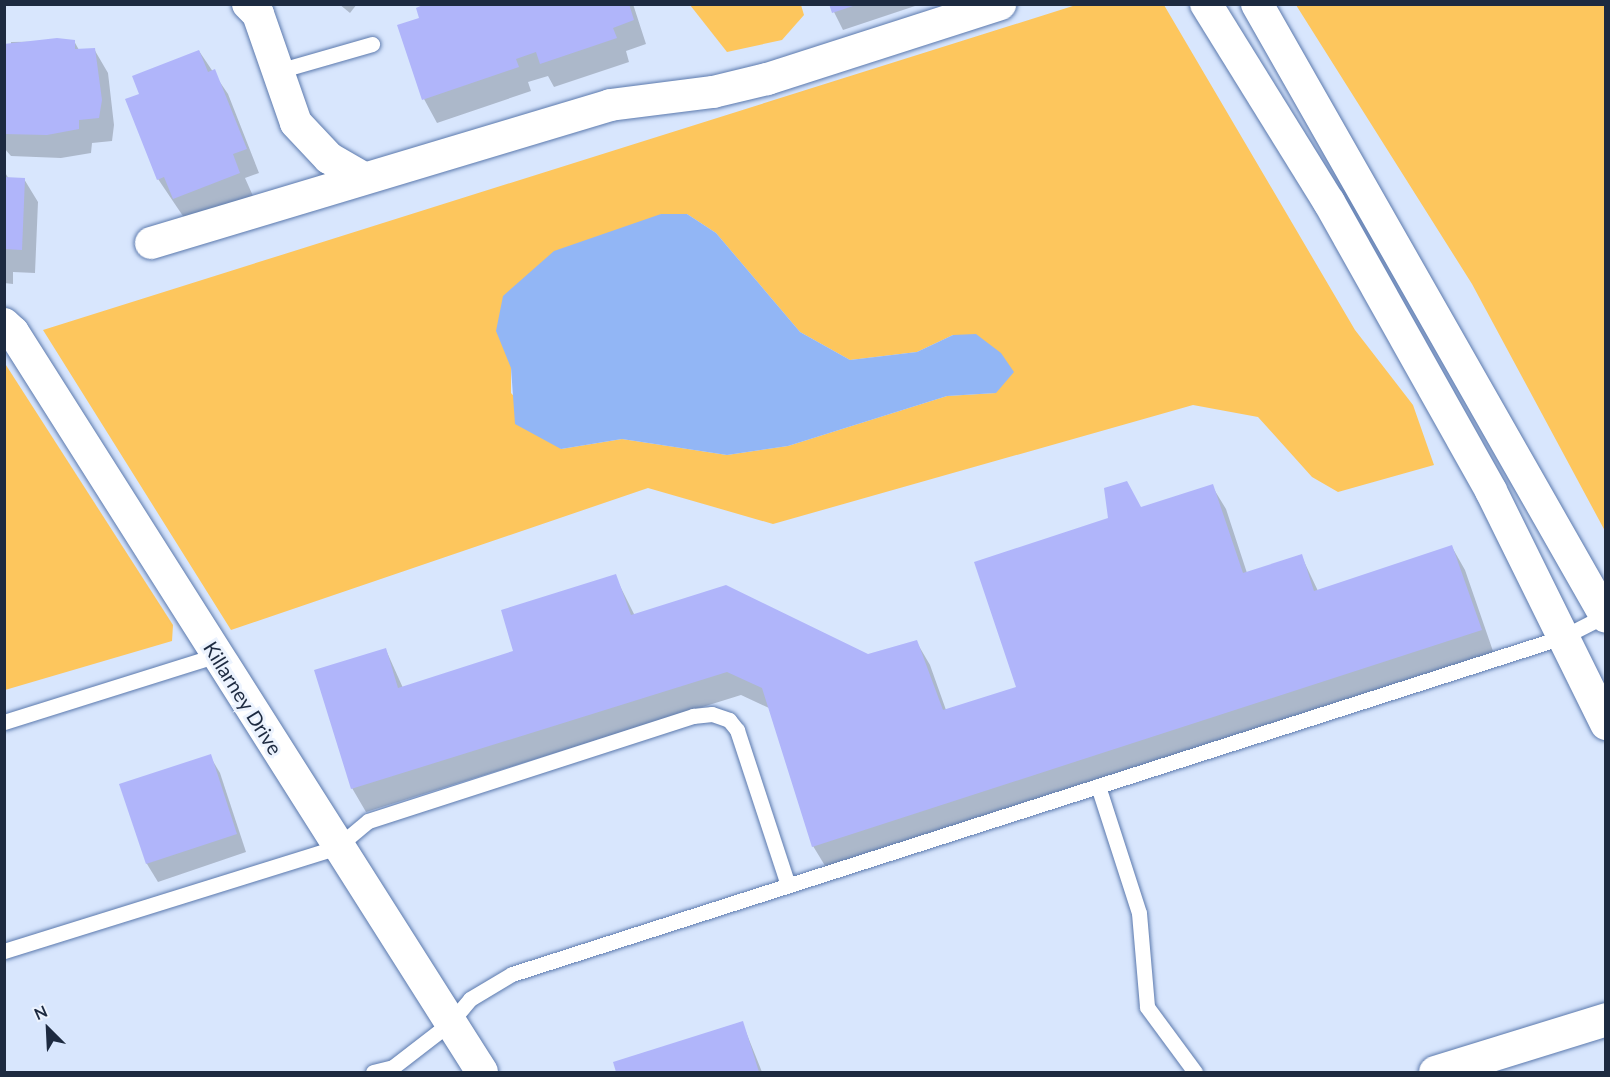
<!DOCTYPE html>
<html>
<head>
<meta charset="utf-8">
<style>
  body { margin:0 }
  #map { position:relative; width:1610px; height:1077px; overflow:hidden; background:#d8e6fd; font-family:Lato,sans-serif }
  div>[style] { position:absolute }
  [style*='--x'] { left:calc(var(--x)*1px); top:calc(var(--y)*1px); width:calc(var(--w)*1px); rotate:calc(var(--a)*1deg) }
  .green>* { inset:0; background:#fdc65d }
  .water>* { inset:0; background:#92b6f5 }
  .shadow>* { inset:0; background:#0003 }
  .building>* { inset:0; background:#b0b5fa }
  .roads { filter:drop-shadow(0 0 2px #5b79ad) drop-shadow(0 0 2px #5b79ad) }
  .lane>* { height:15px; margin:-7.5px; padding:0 7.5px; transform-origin:7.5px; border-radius:7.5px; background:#fff }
  .street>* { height:32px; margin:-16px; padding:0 16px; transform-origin:16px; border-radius:16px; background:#fff }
  .highway>* { height:33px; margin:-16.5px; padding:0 16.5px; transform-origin:16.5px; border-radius:16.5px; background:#fff }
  span { translate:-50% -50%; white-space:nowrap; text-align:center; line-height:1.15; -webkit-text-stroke:6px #ecf3fe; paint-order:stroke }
  .street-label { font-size:20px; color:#1d2a40 }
  .frame { position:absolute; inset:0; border:6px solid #1d2a40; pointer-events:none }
  .north { position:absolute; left:18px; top:999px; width:60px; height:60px; -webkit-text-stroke:4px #ecf3fe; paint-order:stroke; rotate:336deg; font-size:16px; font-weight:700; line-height:24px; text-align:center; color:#1d2a40 }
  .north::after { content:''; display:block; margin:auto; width:21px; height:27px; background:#1d2a40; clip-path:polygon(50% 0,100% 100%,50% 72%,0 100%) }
</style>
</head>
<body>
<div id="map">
  <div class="green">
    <i style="clip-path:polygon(690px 5px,801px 5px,804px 15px,782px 40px,727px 52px)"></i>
    <i style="clip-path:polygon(evenodd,1076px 5px,1164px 5px,1355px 330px,1413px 405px,1434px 465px,1338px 492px,1312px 477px,1258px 417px,1193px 405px,773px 524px,648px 488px,231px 630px,43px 330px,1076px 5px,661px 214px,687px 214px,716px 233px,800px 332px,850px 360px,917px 352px,953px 335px,996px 393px,947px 396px,788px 446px,727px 455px,622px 439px,561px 449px,511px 393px,511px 368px,661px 214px)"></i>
    <i style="clip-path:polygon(1296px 5px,1605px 5px,1605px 531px,1472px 284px)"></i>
    <i style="clip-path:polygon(4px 362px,173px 625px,172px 641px,5px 690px)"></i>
  </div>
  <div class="water">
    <i style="clip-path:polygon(661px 214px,687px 214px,716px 233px,800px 332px,850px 360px,917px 352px,953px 335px,976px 334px,1001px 353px,1014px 372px,996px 393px,947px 396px,788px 446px,727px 455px,622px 439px,561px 449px,515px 424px,511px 368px,496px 331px,503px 296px,554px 251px)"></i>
  </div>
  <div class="shadow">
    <i style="clip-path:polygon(339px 4px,357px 4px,350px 13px)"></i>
    <i style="clip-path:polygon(430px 4px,633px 4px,646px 44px,626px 51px,629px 62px,554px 87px,548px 76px,528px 82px,531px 91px,437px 123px,424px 99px,421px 19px)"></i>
    <i style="clip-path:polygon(830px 4px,921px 4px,843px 30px)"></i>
    <i style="clip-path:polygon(74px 41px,79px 50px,94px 49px,108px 73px,114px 125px,112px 141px,92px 143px,91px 153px,61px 158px,11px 156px,4px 148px,4px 45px,11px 45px,11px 42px)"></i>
    <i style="clip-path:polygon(199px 51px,228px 94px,259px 173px,245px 178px,253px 196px,187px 222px,158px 179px,141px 95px)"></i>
    <i style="clip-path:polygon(4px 171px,9px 179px,24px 179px,38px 202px,35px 273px,13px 272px,13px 284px,4px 283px)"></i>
    <i style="clip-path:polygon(1212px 486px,1226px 509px,1247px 573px,1301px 555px,1318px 591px,1452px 547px,1465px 570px,1494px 654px,827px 869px,813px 846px,769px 708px,741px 695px,366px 812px,352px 788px,386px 650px,403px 688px,515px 652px,615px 576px,635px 616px,868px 656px,916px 641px,930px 665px,946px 710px,1018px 688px,1141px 509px)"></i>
    <i style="clip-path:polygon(210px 756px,220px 773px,246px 852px,158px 882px,147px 864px,121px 785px)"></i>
    <i style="clip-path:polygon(742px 1022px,762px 1072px,618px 1072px,614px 1063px)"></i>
  </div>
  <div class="building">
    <i style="clip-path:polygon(425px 4px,629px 4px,634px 20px,613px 28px,617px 38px,540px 64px,536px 52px,516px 59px,519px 67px,422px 100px,397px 25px,419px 18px,416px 8px)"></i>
    <i style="clip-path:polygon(829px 4px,856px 4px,856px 5px,832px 13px)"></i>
    <i style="clip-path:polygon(57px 38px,75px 40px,75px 49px,95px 48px,102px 100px,99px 118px,79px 120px,79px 129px,47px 135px,4px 134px,4px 44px)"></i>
    <i style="clip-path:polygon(199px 50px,208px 72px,215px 69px,247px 149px,233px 154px,240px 173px,173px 199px,164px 177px,157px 180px,125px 99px,139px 94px,132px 76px)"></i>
    <i style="clip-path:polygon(4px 177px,25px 178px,22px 250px,4px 249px)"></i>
    <i style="clip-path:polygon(1127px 481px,1141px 507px,1213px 484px,1243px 573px,1302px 554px,1314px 591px,1452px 545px,1482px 630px,812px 847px,762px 688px,727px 672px,351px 789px,314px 670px,386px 648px,398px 688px,513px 651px,501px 610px,616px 574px,631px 615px,726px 585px,868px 654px,917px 640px,943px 710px,1016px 687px,974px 562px,1108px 518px,1104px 488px)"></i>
    <i style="clip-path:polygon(211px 754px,237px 834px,146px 864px,119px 784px)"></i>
    <i style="clip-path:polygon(743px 1021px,759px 1072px,616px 1072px,613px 1062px)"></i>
  </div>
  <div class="roads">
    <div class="lane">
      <i style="--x:278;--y:71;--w:98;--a:-16"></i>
      <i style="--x:4;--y:722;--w:221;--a:-17.4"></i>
      <i style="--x:1098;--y:786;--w:133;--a:72.1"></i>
      <i style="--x:1139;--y:913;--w:94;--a:85.1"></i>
      <i style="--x:1147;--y:1007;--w:81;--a:53.6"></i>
      <i style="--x:4;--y:951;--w:349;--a:-17.3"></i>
      <i style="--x:337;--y:847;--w:40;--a:-40"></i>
      <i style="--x:368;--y:821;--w:342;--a:-17.9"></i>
      <i style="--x:693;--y:716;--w:19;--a:-6"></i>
      <i style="--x:712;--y:714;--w:18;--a:19"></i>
      <i style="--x:729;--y:720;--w:13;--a:51"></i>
      <i style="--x:737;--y:730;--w:163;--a:71.8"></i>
      <i style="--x:373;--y:1072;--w:21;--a:-14"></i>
      <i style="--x:393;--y:1067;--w:72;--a:-37.7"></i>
      <i style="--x:450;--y:1023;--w:31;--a:-50"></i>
      <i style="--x:470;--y:999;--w:49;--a:-30.8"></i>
      <i style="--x:512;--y:974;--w:1104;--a:-17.78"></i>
      <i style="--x:1563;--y:637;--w:48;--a:-27.1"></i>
    </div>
    <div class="street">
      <i style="--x:248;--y:4;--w:14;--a:45"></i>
      <i style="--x:258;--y:14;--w:115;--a:70.8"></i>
      <i style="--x:296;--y:123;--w:48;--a:46.7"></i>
      <i style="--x:329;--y:158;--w:39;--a:30"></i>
      <i style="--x:1206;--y:4;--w:233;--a:58.2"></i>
      <i style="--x:1329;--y:202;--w:331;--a:60.7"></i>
      <i style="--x:1491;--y:491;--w:260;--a:63.7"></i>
      <i style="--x:1257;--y:4;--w:705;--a:60.35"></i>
      <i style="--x:151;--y:243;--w:479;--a:-16.7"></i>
      <i style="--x:610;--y:105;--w:104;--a:-7.2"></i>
      <i style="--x:713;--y:92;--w:56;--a:-13.5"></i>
      <i style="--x:767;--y:79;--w:245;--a:-17.8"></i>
      <i style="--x:4;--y:324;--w:12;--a:42"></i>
      <i style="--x:13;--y:332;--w:876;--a:57.63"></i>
    </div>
    <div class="highway">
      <i style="--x:1435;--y:1072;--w:179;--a:-17.2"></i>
    </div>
  </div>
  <div class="street-label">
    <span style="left:243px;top:698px;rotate:58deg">Killarney Drive</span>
  </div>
  <div class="frame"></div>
  <div class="north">N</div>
</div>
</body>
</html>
